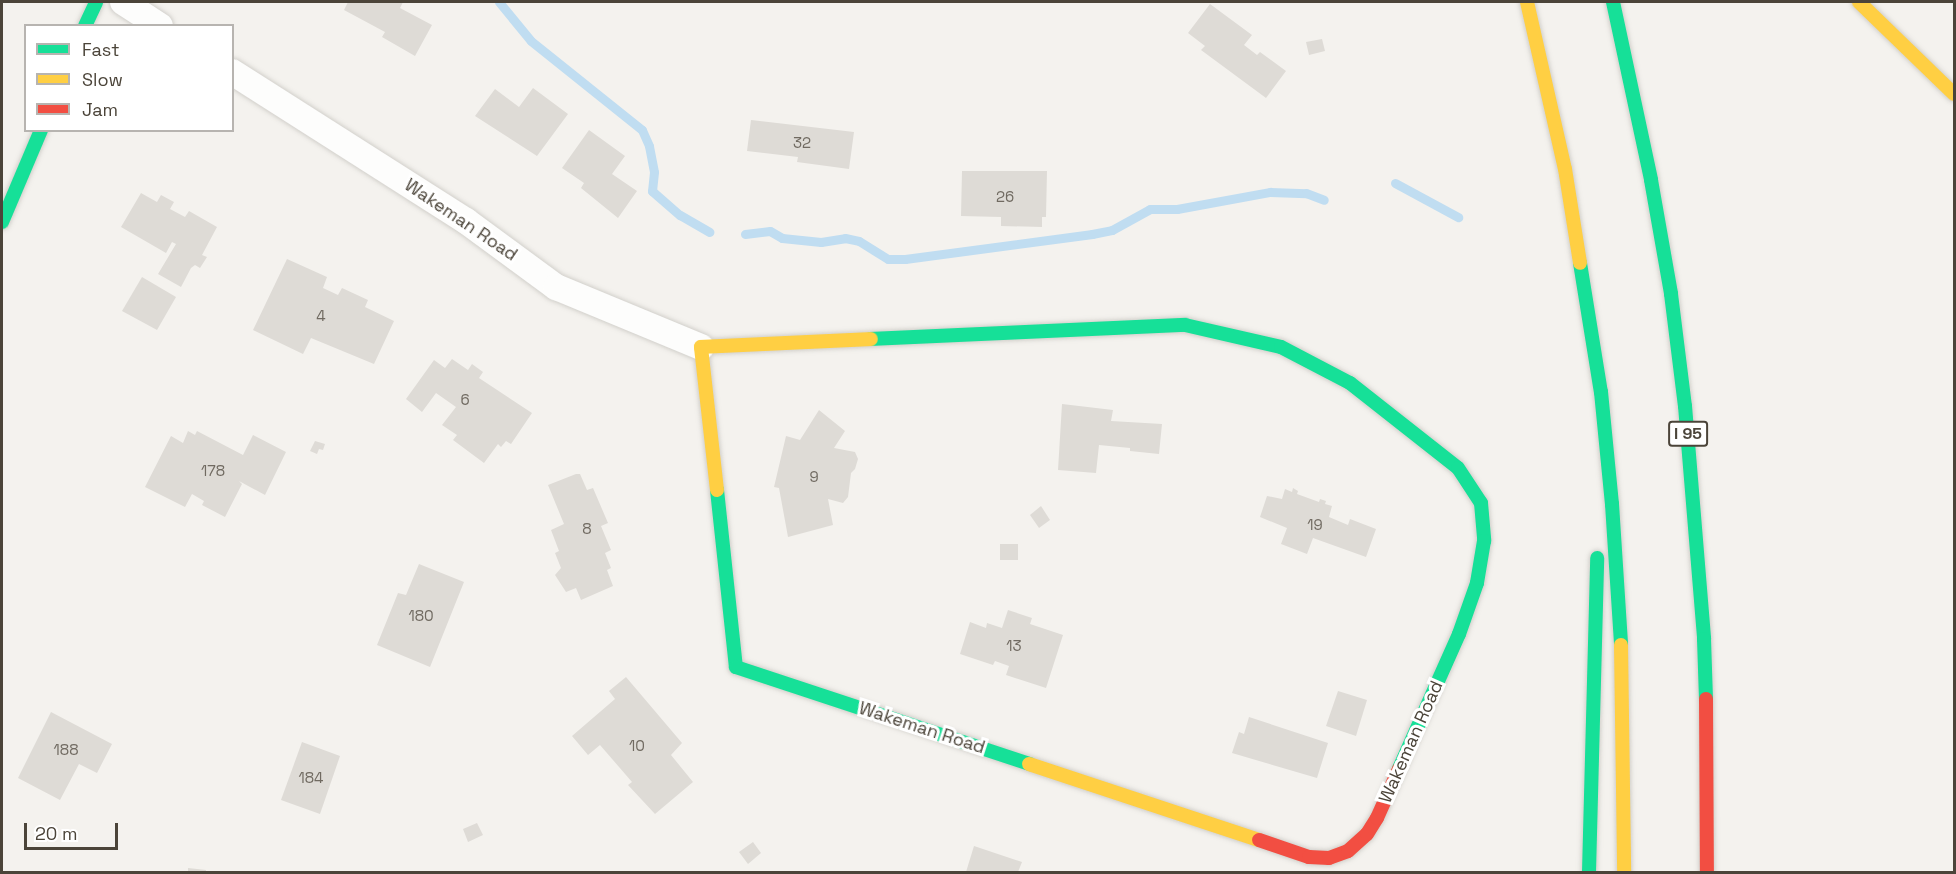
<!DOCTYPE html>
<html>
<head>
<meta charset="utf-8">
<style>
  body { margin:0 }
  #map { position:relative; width:1956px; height:874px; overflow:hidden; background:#f4f2ee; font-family:"Space Grotesk",sans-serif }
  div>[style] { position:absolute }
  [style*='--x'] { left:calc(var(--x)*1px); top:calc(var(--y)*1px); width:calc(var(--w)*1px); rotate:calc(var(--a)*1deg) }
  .stream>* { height:9px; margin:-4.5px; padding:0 4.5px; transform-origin:4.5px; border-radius:4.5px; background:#c0ddf1 }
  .building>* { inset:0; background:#dedbd6 }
  .roads { filter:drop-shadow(0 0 2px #d2d0cb) drop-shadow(0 0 2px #d2d0cb) }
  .street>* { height:26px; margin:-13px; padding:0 13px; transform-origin:13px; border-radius:13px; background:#fdfdfc }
  .fast>* { height:14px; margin:-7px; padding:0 7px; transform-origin:7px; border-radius:7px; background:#16e098 }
  .slow>* { height:14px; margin:-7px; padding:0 7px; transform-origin:7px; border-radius:7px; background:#ffcf43 }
  .jam>* { height:14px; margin:-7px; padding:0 7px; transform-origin:7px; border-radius:7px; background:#f24e42 }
  span { translate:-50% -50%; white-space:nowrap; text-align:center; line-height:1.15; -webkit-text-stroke:6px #fff; paint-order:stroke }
  .number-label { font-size:15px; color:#706a61 }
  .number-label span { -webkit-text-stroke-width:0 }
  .shield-label span { padding:2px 4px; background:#fff; border:2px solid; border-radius:4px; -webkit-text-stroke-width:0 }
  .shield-label { font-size:16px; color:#4b4439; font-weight:700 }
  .street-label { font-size:18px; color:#4b4439 }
  .frame { position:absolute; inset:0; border:3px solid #4b4439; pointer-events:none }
  .legend { position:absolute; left:24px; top:24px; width:210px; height:108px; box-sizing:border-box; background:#fff; border:2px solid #b7b4b0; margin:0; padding:8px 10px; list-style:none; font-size:18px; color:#4b4439 }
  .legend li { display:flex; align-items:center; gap:12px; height:30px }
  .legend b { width:30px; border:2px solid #b7b4b0 }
  .scale { position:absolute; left:24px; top:823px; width:94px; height:27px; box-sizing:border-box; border:3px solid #4b4439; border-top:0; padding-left:8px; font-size:18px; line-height:21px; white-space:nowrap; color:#4b4439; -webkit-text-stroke:4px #fff; paint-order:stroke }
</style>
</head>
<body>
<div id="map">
  <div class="stream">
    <i style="--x:499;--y:2;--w:50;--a:50.6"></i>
    <i style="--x:531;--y:41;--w:142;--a:38.7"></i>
    <i style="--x:642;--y:130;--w:17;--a:66"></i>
    <i style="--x:649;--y:146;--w:26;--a:79"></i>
    <i style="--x:654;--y:172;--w:19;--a:96"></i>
    <i style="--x:652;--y:191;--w:37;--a:41"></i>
    <i style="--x:680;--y:215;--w:34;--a:30"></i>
    <i style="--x:1395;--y:183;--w:72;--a:28.4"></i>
    <i style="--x:745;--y:234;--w:25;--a:-7"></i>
    <i style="--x:770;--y:231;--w:14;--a:30"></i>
    <i style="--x:782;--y:238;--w:39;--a:6"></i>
    <i style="--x:821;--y:242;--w:24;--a:-9"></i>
    <i style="--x:845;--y:238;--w:14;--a:12"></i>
    <i style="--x:859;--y:241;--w:34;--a:32"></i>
    <i style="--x:888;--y:259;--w:17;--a:0"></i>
    <i style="--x:905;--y:259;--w:189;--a:-7.6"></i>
    <i style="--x:1092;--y:234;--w:20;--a:-11"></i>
    <i style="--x:1112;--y:230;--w:43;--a:-28.9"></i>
    <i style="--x:1150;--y:209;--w:27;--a:0"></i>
    <i style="--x:1177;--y:209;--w:95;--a:-10.4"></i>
    <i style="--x:1270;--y:192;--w:36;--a:2"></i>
    <i style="--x:1306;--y:193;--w:19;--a:21"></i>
  </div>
  <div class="building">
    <i style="clip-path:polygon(348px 2px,403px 2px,400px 8px,432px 25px,415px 56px,382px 37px,385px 32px,344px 10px)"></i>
    <i style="clip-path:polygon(1210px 4px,1252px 35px,1244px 45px,1257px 55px,1260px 52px,1286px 71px,1266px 98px,1201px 50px,1205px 46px,1188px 33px)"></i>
    <i style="clip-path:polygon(1322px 39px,1325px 51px,1309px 55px,1306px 42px)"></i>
    <i style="clip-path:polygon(533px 88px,568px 114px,537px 156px,475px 116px,495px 89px,519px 107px)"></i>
    <i style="clip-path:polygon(751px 120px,854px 132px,849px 169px,797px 162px,798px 157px,747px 151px)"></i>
    <i style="clip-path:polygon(589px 130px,625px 156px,612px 174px,637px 191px,618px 218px,581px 188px,584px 183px,562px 168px)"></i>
    <i style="clip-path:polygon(962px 171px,1047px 171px,1046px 217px,1042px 217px,1042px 227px,1001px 226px,1001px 217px,961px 216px)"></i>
    <i style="clip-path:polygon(141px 193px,157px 202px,161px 195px,174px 202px,170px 209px,185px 217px,189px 211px,217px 227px,202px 255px,207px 257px,200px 268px,195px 265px,191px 268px,181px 287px,158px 274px,176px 244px,172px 242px,166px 253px,121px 227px)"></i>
    <i style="clip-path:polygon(287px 259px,327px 277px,323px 288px,338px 295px,342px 288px,368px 300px,365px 307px,394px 321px,374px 364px,311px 338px,303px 354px,253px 330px)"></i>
    <i style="clip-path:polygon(142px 277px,176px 297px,157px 330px,122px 311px)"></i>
    <i style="clip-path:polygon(452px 359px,468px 370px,472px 364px,483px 372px,479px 378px,532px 413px,511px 444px,506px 441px,501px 447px,498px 444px,484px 463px,453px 440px,457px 435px,442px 425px,456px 407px,436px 393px,422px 412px,406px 399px,434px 360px,445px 368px)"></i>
    <i style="clip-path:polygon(1062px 404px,1113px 410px,1111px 421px,1162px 424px,1159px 454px,1130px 451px,1130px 448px,1099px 445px,1096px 473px,1058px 470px)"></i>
    <i style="clip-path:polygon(819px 410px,845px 431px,834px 448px,855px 452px,858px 459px,855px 469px,851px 473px,848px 497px,843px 503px,828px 499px,833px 525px,788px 537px,779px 488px,774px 487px,786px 436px,800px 440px)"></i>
    <i style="clip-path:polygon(188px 431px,195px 435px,197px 431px,243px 455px,253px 435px,286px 452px,265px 495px,239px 481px,242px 484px,225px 517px,202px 505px,204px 501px,192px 494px,185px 507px,145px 487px,171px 436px,183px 443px)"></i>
    <i style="clip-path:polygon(315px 441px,325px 444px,323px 450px,319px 449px,317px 454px,310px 451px)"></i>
    <i style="clip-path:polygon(576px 474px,580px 474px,587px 490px,593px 488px,608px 523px,601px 526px,611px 550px,605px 553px,611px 568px,607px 570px,613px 586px,581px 600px,576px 588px,566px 592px,555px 575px,561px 568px,555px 553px,559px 551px,551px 530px,564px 524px,548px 485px)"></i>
    <i style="clip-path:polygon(1293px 488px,1298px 491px,1297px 494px,1319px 502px,1320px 499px,1326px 501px,1325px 504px,1332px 506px,1329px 517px,1348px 525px,1350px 519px,1376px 529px,1366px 557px,1313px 538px,1307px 554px,1281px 544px,1287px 528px,1260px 517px,1267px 496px,1282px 499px,1285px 489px,1292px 492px)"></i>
    <i style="clip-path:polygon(1041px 506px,1050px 520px,1039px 528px,1030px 515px)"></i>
    <i style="clip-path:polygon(1000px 544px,1018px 544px,1018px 560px,1000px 560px)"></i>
    <i style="clip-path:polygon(419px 564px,464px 582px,430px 667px,377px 645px,398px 593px,406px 595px)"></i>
    <i style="clip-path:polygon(1008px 610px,1032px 618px,1030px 624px,1063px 635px,1046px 688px,1006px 675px,1009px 666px,995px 661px,993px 665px,960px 654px,970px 622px,986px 628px,987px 623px,1002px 628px)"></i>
    <i style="clip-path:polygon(626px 677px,682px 743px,671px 755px,693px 782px,655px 814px,628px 785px,632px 782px,600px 745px,588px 755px,572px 736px,615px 699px,609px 691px)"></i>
    <i style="clip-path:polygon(1338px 691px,1367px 700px,1356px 736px,1326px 726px)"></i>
    <i style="clip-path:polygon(51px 712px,112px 744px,97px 773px,79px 764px,60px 800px,18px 778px)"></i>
    <i style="clip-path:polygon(1249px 717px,1328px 743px,1317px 778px,1232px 753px,1239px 732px,1244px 734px)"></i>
    <i style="clip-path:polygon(302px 742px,340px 756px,320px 814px,281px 800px)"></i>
    <i style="clip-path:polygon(477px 823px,483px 835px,468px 842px,463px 829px)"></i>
    <i style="clip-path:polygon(753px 842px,761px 853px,748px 864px,739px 852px)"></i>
    <i style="clip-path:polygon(974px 846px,1022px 862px,1018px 872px,966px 872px)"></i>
    <i style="clip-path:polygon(188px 868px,206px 870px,206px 872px,188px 872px)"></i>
  </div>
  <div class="roads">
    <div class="street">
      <i style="--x:123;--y:2;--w:44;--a:33"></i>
      <i style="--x:232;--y:72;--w:277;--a:32.5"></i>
      <i style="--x:466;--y:221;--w:112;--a:36.3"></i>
      <i style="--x:556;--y:287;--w:157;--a:22.5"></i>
    </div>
    <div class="fast">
      <i style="--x:1613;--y:2;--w:182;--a:77.9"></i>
      <i style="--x:1651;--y:180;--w:116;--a:80"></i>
      <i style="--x:1671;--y:294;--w:113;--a:82.9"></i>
      <i style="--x:1685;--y:406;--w:234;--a:85.3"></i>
      <i style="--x:1704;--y:639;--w:60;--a:88.1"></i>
      <i style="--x:85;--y:26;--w:26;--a:-65"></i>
      <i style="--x:2;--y:222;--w:100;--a:-67"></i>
      <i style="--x:1580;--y:263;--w:131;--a:80.8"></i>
      <i style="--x:1601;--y:392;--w:113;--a:84.4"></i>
      <i style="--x:1612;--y:504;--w:141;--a:86.3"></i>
      <i style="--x:1185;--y:325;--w:98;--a:12.9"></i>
      <i style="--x:1281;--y:347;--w:78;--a:27.6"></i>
      <i style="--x:1350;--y:383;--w:137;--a:38.2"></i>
      <i style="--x:1458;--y:468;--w:42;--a:56.7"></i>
      <i style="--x:1481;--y:503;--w:38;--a:85"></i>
      <i style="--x:1484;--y:541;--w:43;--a:99.5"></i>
      <i style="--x:1477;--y:583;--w:54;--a:109.4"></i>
      <i style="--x:1459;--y:634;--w:148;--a:114"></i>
      <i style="--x:871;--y:339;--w:314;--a:-2.6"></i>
      <i style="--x:717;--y:490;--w:178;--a:83.9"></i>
      <i style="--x:736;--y:667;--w:309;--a:18.3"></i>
      <i style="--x:1589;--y:872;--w:314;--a:-88.5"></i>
    </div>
    <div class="slow">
      <i style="--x:1527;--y:2;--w:171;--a:77.2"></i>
      <i style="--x:1565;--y:169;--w:95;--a:80.9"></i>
      <i style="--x:1859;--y:2;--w:132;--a:44.1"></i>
      <i style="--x:717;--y:490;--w:144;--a:-96.4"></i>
      <i style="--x:701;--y:347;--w:170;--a:-2.7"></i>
      <i style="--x:1621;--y:645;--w:227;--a:89.2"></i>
      <i style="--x:1029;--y:764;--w:242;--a:18.3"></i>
    </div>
    <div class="jam">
      <i style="--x:1706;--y:699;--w:173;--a:89.7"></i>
      <i style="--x:1259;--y:840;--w:53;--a:18.8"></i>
      <i style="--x:1309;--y:857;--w:20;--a:3"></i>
      <i style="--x:1329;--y:858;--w:20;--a:-20"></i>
      <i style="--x:1348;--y:851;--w:25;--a:-42"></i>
      <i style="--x:1367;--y:834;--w:19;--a:-58"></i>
      <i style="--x:1377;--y:818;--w:54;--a:-65.8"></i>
    </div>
  </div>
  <div class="number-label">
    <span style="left:802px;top:143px">32</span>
    <span style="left:1005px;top:197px">26</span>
    <span style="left:321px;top:316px">4</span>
    <span style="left:465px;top:400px">6</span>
    <span style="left:213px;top:471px">178</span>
    <span style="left:814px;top:477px">9</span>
    <span style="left:1315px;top:525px">19</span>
    <span style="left:587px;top:529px">8</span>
    <span style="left:421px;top:616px">180</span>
    <span style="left:1014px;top:646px">13</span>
    <span style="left:637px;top:746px">10</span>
    <span style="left:66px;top:750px">188</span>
    <span style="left:311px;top:778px">184</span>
  </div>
  <div class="shield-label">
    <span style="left:1688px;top:434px">I 95</span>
  </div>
  <div class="street-label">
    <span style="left:461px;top:220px;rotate:34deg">Wakeman Road</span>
    <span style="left:922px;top:728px;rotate:18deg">Wakeman Road</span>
    <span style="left:1411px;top:742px;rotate:-66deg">Wakeman Road</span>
  </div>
  <div class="frame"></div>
  <ul class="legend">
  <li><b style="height:8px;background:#16e098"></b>Fast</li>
  <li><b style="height:8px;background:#ffcf43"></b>Slow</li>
  <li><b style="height:8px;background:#f24e42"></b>Jam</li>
  </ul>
  <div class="scale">20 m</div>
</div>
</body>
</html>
